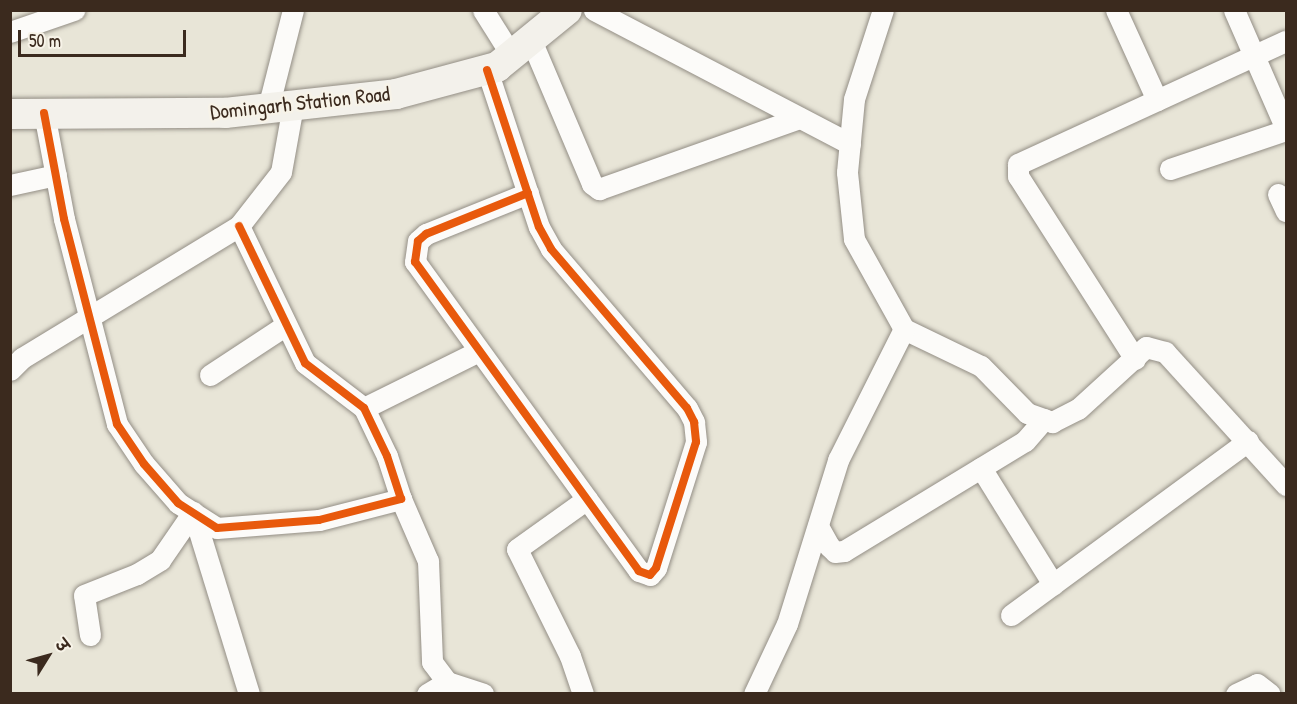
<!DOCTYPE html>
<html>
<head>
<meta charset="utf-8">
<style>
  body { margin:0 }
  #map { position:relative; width:1297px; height:704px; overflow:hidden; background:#e8e5d7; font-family:"Patrick Hand","Playpen Sans Deva",sans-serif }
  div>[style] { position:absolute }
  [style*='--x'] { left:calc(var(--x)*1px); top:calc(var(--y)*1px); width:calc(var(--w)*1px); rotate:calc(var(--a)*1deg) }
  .roads { filter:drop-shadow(0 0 2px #938e85) drop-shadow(0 0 2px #938e85) }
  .street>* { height:21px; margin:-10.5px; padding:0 10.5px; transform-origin:10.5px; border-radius:10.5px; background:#fcfbf9 }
  .secondary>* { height:30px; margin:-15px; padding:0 15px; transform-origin:15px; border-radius:15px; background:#f3f1eb }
  .cycleway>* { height:8px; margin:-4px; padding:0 4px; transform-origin:4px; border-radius:4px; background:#e8590c }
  span { translate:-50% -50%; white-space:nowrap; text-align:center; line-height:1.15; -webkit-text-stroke:5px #f7f3e8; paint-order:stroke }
  .street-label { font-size:21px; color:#3b2a1e }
  .frame { position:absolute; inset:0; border:12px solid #3b2a1e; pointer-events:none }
  .north { position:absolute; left:18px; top:626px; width:60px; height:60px; -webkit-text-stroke:4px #f7f3e8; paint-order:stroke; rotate:53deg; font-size:16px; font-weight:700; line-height:24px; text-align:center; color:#3b2a1e }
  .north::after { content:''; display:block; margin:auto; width:21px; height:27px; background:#3b2a1e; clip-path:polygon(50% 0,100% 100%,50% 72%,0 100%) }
  .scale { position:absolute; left:18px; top:30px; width:168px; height:27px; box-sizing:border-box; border:3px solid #3b2a1e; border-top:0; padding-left:8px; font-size:18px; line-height:21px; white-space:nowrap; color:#3b2a1e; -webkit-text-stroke:4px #f7f3e8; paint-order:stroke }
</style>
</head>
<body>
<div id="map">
  <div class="roads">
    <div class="street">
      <i style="--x:483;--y:10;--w:54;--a:57.8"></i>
      <i style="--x:594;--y:10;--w:289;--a:27.6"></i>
      <i style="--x:1116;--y:10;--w:99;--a:65.5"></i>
      <i style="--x:1234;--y:10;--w:130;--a:66.4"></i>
      <i style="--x:10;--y:32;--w:68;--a:-19"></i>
      <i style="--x:531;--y:40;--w:156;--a:67"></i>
      <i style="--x:592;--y:184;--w:9;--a:36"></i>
      <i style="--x:599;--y:189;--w:213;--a:-19.5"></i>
      <i style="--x:487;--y:70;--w:165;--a:71.7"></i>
      <i style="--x:539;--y:227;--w:25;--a:61"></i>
      <i style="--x:551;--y:249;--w:209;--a:49.5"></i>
      <i style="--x:687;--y:408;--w:16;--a:63"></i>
      <i style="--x:694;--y:422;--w:20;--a:84"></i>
      <i style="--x:696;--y:442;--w:132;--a:107.6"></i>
      <i style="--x:656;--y:568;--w:9;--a:131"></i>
      <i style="--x:650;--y:575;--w:12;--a:-160"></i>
      <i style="--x:639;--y:571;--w:382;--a:-125.9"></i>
      <i style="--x:415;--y:262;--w:21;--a:-82"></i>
      <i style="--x:418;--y:241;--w:11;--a:-41"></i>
      <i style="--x:426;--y:234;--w:110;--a:-21.9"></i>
      <i style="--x:268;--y:108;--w:101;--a:-75.7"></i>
      <i style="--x:44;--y:113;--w:108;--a:79.3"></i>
      <i style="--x:64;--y:219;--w:212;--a:75.5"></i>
      <i style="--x:117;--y:424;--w:48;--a:56"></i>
      <i style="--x:144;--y:464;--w:52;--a:48.9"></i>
      <i style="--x:178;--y:503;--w:46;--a:32.7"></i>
      <i style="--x:217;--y:528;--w:102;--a:-4.5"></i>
      <i style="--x:319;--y:520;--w:85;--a:-14.4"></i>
      <i style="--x:401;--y:499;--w:45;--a:-108"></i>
      <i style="--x:387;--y:456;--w:53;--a:-115.6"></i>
      <i style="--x:364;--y:408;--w:74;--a:-142.7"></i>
      <i style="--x:305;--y:363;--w:152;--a:-115.7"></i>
      <i style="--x:1170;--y:169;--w:122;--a:-18.6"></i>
      <i style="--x:10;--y:185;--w:47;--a:-12.3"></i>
      <i style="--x:1278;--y:194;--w:19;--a:65"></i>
      <i style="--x:904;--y:329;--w:85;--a:25.7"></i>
      <i style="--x:981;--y:366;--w:66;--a:45.6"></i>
      <i style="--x:1027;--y:413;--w:27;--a:20"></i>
      <i style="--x:1052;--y:422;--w:29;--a:-27"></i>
      <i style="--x:1078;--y:409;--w:92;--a:-42.4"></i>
      <i style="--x:1146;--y:347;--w:20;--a:15"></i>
      <i style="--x:1165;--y:352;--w:180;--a:47.7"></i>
      <i style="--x:1135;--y:359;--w:217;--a:-122.6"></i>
      <i style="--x:1018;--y:176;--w:12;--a:-90"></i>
      <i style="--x:1018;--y:164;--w:295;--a:-24.7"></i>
      <i style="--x:10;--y:370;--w:17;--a:-45"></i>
      <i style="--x:22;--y:358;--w:254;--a:-31.3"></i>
      <i style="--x:239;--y:226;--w:68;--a:-52.1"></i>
      <i style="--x:281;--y:172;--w:68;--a:-79.8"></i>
      <i style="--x:210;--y:375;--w:91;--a:-33.3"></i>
      <i style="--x:364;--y:408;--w:128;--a:-26.4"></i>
      <i style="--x:981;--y:468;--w:137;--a:58.2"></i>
      <i style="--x:401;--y:499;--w:68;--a:66.5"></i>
      <i style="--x:428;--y:561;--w:101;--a:87.7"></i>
      <i style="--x:432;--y:662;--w:25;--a:53"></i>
      <i style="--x:447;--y:682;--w:38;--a:18"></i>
      <i style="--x:193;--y:512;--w:190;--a:72.9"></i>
      <i style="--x:818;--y:526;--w:23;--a:61"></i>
      <i style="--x:829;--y:546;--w:8;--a:45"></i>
      <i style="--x:835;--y:552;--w:9;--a:-6"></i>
      <i style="--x:844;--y:551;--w:212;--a:-31.3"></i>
      <i style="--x:1025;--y:441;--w:29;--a:-49"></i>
      <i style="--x:1011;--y:615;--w:294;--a:-36.3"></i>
      <i style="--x:90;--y:635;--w:40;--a:-98.5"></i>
      <i style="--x:84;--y:595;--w:57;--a:-21.6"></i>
      <i style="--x:137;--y:574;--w:27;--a:-31"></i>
      <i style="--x:160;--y:560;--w:58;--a:-55.5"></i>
      <i style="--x:427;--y:694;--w:23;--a:-31"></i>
      <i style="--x:583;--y:694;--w:40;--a:-108.9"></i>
      <i style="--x:570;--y:656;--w:119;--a:-116.4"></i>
      <i style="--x:517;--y:549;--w:86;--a:-35.5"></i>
      <i style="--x:754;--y:694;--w:77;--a:-64.8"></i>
      <i style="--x:787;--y:624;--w:172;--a:-72.7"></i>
      <i style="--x:838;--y:460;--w:147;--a:-63.3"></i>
      <i style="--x:904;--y:329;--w:103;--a:-119.1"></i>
      <i style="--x:854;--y:239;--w:67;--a:-96"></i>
      <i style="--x:847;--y:172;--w:73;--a:-84.5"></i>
      <i style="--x:854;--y:99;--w:94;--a:-72"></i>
      <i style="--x:1236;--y:694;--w:23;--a:-25"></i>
      <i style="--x:1257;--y:684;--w:16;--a:38"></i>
    </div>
    <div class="secondary">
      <i style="--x:10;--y:114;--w:215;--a:-0.3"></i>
      <i style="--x:225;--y:113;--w:172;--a:-6.3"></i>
      <i style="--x:396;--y:94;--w:105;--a:-15"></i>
      <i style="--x:497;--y:67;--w:90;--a:-39.2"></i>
    </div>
  </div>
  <div class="cycleway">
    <i style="--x:487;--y:70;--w:165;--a:71.7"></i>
    <i style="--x:539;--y:227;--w:25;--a:61"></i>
    <i style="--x:551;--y:249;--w:209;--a:49.5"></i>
    <i style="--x:687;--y:408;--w:16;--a:63"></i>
    <i style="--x:694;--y:422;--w:20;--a:84"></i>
    <i style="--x:696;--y:442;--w:132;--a:107.6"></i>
    <i style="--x:656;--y:568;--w:9;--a:131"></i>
    <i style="--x:650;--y:575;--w:12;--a:-160"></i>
    <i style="--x:639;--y:571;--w:382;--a:-125.9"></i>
    <i style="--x:415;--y:262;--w:21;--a:-82"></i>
    <i style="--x:418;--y:241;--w:11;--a:-41"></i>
    <i style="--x:426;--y:234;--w:110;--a:-21.9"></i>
    <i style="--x:44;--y:113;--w:108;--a:79.3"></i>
    <i style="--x:64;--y:219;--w:212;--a:75.5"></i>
    <i style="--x:117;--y:424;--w:48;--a:56"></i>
    <i style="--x:144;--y:464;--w:52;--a:48.9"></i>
    <i style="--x:178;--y:503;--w:46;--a:32.7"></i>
    <i style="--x:217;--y:528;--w:102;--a:-4.5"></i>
    <i style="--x:319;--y:520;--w:85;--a:-14.4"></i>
    <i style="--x:401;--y:499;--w:45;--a:-108"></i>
    <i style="--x:387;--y:456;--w:53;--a:-115.6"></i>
    <i style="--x:364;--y:408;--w:74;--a:-142.7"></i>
    <i style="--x:305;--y:363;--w:152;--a:-115.7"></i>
  </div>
  <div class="street-label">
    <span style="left:300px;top:103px;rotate:-6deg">Domingarh Station Road</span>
  </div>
  <div class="frame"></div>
  <div class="north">उ</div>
  <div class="scale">50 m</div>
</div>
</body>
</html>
